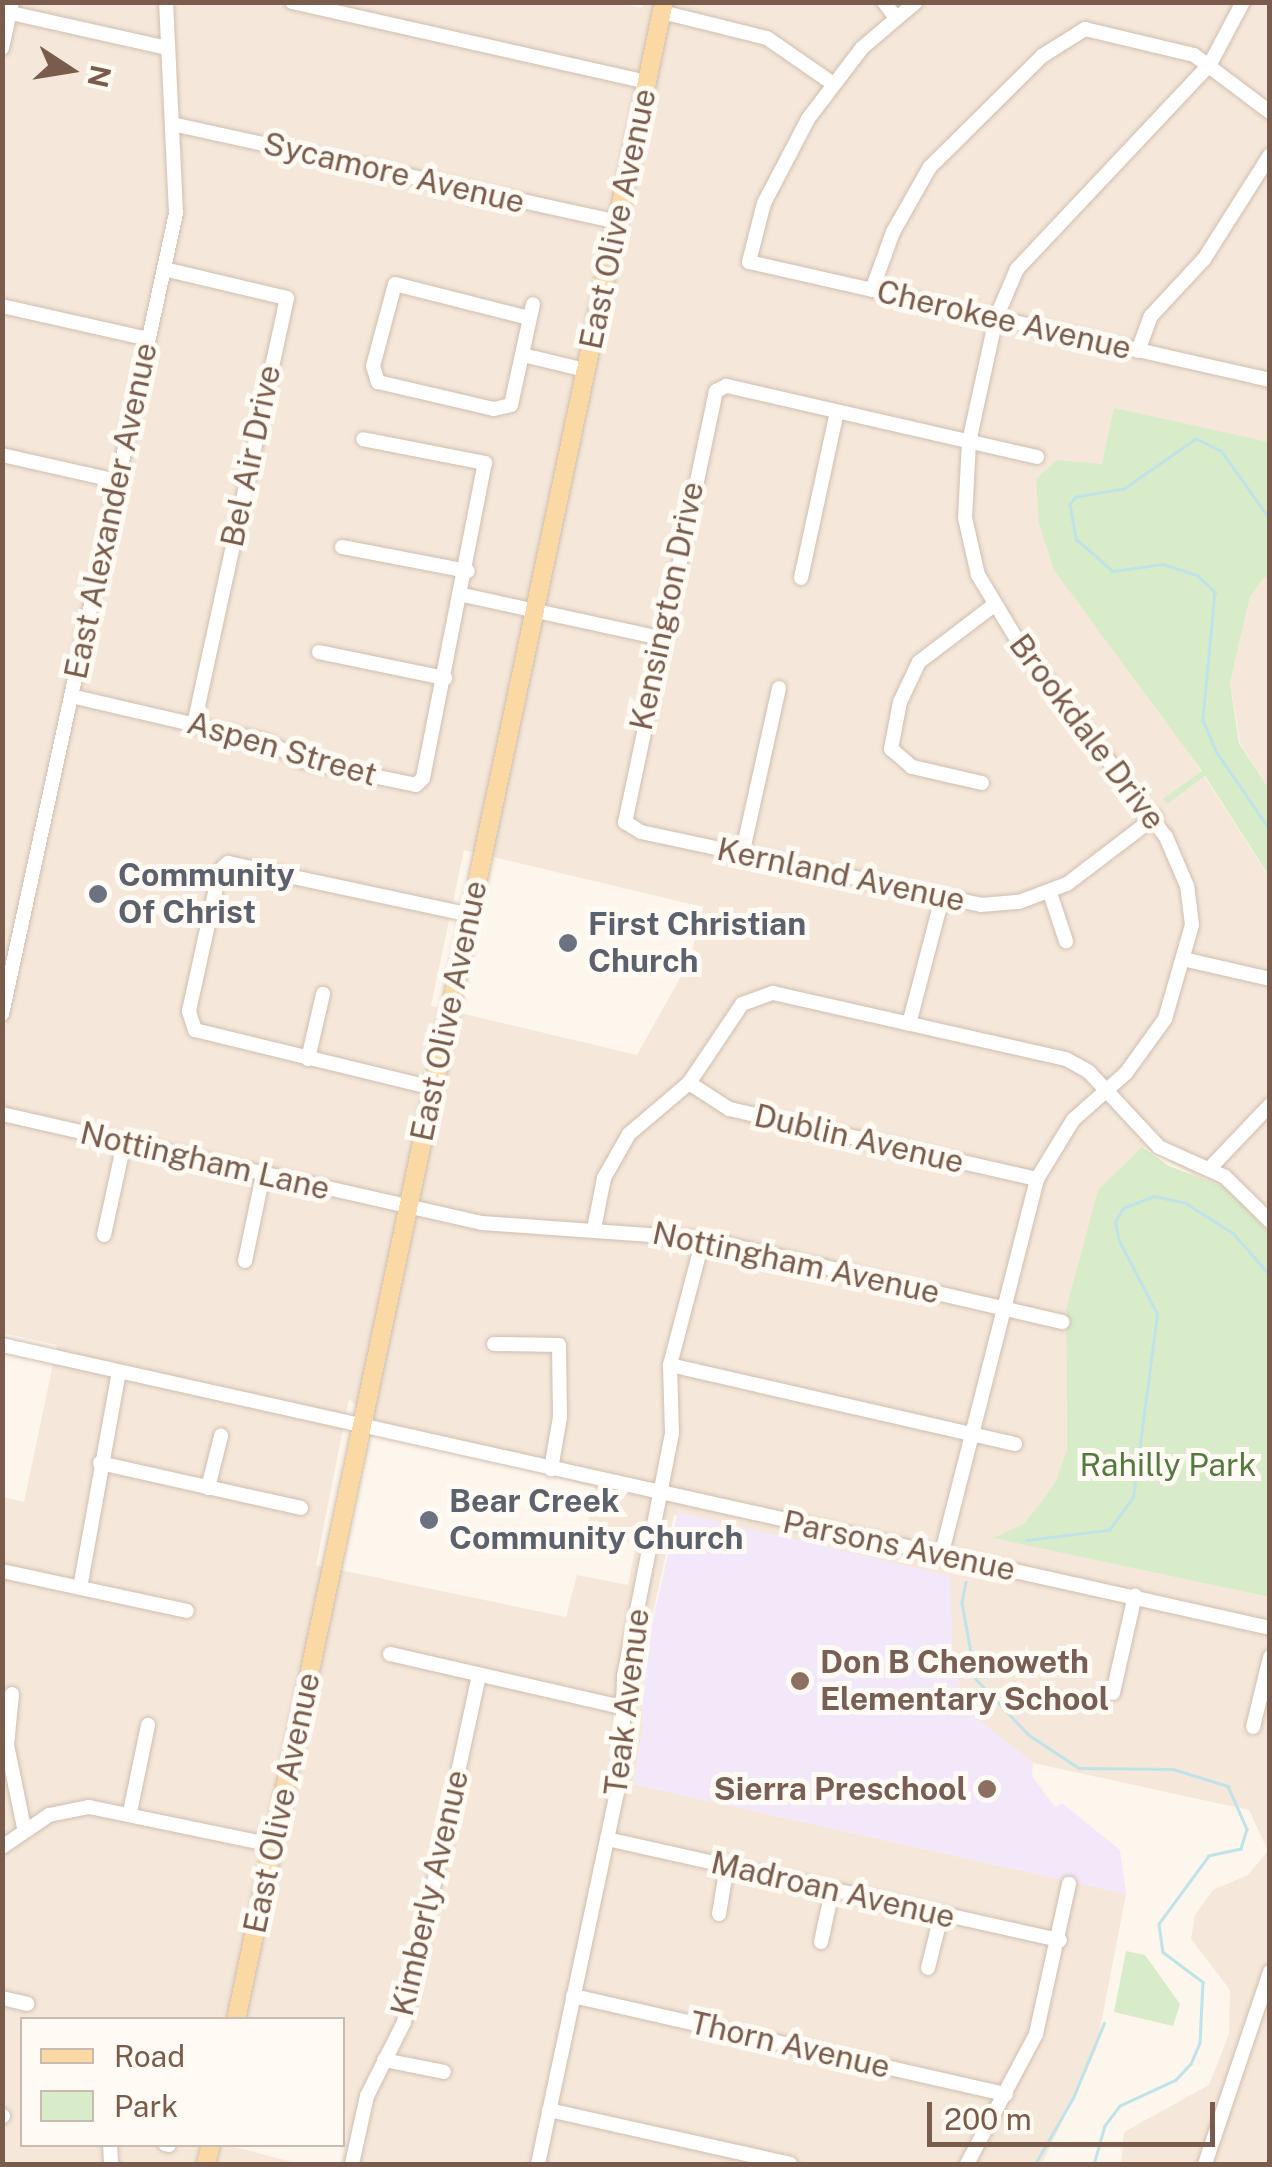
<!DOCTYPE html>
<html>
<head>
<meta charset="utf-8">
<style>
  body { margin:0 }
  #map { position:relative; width:1272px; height:2167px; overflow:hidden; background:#fdf6ec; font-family:"Public Sans",sans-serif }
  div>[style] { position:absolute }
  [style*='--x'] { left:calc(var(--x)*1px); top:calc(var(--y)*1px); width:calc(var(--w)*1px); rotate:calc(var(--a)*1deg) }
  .residential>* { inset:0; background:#f5e8da }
  .education>* { inset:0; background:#f3e8fa }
  .green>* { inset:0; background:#d8ecc9 }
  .stream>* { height:2.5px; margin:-1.25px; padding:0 1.25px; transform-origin:1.25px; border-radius:1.25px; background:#bfe3e8 }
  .roads { filter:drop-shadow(0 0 2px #d1beb0) drop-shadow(0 0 2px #d1beb0) }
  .minor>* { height:14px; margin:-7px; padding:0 7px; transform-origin:7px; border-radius:7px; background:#fff }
  .major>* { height:18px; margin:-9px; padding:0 9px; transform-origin:9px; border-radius:9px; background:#fbd9a5 }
  .dots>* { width:28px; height:28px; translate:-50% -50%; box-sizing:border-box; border:5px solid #fffaf3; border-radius:50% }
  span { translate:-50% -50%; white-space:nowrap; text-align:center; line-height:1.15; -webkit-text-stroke:10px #fffaf3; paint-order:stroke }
  .street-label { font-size:32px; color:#7a5c4d }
  .worship-label { font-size:32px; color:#5b616d; font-weight:700 }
  .left { translate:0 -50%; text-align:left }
  .park-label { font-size:32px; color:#537a41 }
  .education-label { font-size:32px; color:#785e54; font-weight:700 }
  .right { translate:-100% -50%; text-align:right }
  .frame { position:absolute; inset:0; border:5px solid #7a5c4d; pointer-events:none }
  .legend { position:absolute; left:20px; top:2017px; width:325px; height:130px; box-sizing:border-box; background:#fffaf3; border:2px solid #cabbb1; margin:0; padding:12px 18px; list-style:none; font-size:30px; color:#7a5c4d }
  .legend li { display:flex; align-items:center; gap:20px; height:50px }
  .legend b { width:50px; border:2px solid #cabbb1 }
  .north { position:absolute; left:20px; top:20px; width:100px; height:100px; -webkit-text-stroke:8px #fffaf3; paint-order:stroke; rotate:102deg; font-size:28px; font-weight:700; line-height:40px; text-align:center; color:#7a5c4d }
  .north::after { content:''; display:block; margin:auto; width:35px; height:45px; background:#7a5c4d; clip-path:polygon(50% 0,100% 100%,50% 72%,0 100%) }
  .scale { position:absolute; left:927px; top:2102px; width:288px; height:45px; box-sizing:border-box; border:5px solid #7a5c4d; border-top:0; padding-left:12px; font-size:30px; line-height:35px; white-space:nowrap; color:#7a5c4d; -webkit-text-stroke:8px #fffaf3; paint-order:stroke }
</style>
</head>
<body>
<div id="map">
  <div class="residential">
    <i style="clip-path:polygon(evenodd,617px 2px,642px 8px,644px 2px,1269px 3px,1269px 442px,1115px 409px,1102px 464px,1044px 475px,1170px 723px,1269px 877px,1269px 1234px,1247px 1205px,1143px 1147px,1066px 1310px,1067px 1450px,1054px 1485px,1024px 1524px,995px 1538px,1269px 1597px,1269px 2164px,1121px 2164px,1124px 2132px,1209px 2085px,1229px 2034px,1230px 1990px,1191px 1939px,1195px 1915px,1213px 1890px,1248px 1875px,1268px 1851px,1249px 1810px,1033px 1763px,971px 1714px,953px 1668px,949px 1576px,674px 1515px,642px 1666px,643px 1729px,633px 1784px,1126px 1894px,1096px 2050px,1042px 2164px,341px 2164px,344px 2148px,327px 2145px,342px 2144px,342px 2020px,22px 2020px,22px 2144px,227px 2145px,300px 2164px,3px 2164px,3px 1497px,24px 1502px,57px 1345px,3px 1333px,3px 3px,617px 2px,464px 850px,703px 907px,690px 960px,637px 1055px,431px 1006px,464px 850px,617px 2px,349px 1399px,378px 1426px,595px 1488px,586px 1533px,636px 1544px,628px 1585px,577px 1575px,566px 1617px,316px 1565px,349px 1399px)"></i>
    <i style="clip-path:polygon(1265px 577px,1270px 580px,1269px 789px,1240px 743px,1230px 683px,1250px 597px)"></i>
  </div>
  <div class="education">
    <i style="clip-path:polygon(678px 1512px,950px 1576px,953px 1668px,971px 1714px,1033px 1763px,1032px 1776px,1055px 1807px,1062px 1803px,1120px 1850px,1126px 1894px,633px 1784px,643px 1729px,642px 1666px)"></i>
  </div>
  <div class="green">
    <i style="clip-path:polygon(1114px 408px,1269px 442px,1269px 580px,1265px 577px,1250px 597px,1230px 683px,1239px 743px,1269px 789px,1269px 876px,1205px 776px,1167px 804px,1163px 799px,1202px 771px,1054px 570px,1039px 524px,1036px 479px,1057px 460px,1102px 464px)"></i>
    <i style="clip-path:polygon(1142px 1147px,1169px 1166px,1234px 1191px,1269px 1234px,1269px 1597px,993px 1538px,1024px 1524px,1054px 1485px,1067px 1450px,1066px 1310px,1098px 1190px)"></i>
    <i style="clip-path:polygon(1126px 1951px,1145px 1955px,1180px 2004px,1173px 2026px,1114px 2012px)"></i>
  </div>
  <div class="stream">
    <i style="--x:1270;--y:520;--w:85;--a:-125.4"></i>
    <i style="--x:1221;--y:451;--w:28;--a:-154"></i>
    <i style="--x:1196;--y:439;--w:88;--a:145.2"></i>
    <i style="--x:1124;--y:489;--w:49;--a:170.5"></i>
    <i style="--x:1076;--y:497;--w:9;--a:131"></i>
    <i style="--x:1070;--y:504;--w:36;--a:80"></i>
    <i style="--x:1076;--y:539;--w:49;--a:40.9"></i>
    <i style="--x:1113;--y:571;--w:50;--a:-8"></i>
    <i style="--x:1163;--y:564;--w:36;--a:18"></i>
    <i style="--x:1197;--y:575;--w:25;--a:43"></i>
    <i style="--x:1215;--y:592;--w:129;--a:95.4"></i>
    <i style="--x:1203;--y:720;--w:34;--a:67"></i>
    <i style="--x:1216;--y:751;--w:96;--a:55.6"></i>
    <i style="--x:1026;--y:1540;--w:84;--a:-6.9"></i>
    <i style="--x:1109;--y:1530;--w:41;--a:-54"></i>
    <i style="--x:1133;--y:1497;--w:185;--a:-82.5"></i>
    <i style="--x:1157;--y:1314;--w:82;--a:-117.5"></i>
    <i style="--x:1119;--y:1241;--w:19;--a:-102"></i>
    <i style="--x:1115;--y:1222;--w:16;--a:-60"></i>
    <i style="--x:1123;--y:1208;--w:33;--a:-21"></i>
    <i style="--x:1154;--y:1196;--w:33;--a:12"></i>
    <i style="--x:1186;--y:1203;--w:56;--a:32.6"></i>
    <i style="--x:1233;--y:1233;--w:56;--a:48.6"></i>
    <i style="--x:966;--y:1582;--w:21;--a:101"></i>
    <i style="--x:962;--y:1603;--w:77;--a:79.6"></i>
    <i style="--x:976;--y:1679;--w:77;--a:46.6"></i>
    <i style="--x:1029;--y:1735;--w:60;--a:33.4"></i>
    <i style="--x:1079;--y:1768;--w:94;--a:0.6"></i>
    <i style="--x:1173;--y:1769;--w:58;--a:17.2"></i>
    <i style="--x:1228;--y:1786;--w:47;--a:66.2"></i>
    <i style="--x:1247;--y:1829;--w:21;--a:107"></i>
    <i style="--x:1241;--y:1849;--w:33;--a:168"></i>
    <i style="--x:1209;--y:1856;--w:84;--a:126.3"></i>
    <i style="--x:1159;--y:1924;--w:28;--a:82"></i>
    <i style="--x:1163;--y:1952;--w:50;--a:36.9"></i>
    <i style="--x:1203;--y:1982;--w:61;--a:92.8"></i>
    <i style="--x:1200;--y:2043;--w:23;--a:113"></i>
    <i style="--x:1191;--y:2064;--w:22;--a:133"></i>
    <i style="--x:1176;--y:2080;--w:62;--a:155.1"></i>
    <i style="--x:1120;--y:2106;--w:25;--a:127"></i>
    <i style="--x:1105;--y:2126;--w:40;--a:106"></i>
    <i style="--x:1035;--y:2164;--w:76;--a:-60.1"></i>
    <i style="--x:1073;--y:2098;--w:81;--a:-67.5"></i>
  </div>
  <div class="roads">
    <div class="minor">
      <i style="--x:292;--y:2;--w:364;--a:12.7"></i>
      <i style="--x:884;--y:2;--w:20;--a:53"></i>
      <i style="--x:916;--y:2;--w:71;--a:139.6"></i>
      <i style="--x:862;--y:48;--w:89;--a:127.3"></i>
      <i style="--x:808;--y:119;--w:95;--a:117.6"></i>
      <i style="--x:764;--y:203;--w:61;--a:104.3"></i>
      <i style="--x:749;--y:262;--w:534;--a:12.76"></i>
      <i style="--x:2;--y:11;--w:170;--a:12.6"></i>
      <i style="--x:662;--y:12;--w:108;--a:13.9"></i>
      <i style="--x:767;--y:38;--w:79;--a:34.7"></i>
      <i style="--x:2;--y:48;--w:47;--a:-77.7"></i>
      <i style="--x:172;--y:124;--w:455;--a:12.4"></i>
      <i style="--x:164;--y:269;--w:126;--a:13.3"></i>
      <i style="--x:287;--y:298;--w:435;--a:102.3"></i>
      <i style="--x:872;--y:290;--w:62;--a:-70.1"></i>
      <i style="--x:893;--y:232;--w:75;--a:-60.4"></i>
      <i style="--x:930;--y:167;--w:158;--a:-44.7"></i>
      <i style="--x:1042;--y:56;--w:51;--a:-32.1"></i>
      <i style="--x:1085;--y:29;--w:112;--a:13.4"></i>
      <i style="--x:1194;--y:55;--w:95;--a:36.9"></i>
      <i style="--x:2;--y:306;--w:150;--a:12.7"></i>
      <i style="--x:529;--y:318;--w:138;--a:-165.8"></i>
      <i style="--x:395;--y:284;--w:85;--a:105"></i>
      <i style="--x:373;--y:366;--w:17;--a:73"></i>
      <i style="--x:378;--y:382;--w:119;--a:13.1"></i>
      <i style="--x:494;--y:409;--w:17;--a:-13"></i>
      <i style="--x:511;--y:405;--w:103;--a:-77.7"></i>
      <i style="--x:1138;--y:351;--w:37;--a:-70"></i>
      <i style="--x:1151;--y:316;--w:78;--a:-47.1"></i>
      <i style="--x:1204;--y:259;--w:123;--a:-57.6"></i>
      <i style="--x:523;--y:355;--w:64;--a:13.6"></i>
      <i style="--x:2;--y:455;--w:118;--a:12.7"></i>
      <i style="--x:1037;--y:457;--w:319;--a:-167.1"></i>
      <i style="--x:726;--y:386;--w:11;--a:153"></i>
      <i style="--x:716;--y:391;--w:441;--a:101.9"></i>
      <i style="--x:625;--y:822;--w:19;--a:32"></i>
      <i style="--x:641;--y:832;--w:348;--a:12.1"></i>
      <i style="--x:981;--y:905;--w:38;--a:-5"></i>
      <i style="--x:1019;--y:902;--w:51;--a:-20.6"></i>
      <i style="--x:1067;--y:884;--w:111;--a:-37.3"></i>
      <i style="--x:342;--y:547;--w:128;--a:10.8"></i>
      <i style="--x:801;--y:578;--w:170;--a:-77.8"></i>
      <i style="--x:463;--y:595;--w:202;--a:12.3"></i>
      <i style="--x:319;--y:652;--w:129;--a:11.7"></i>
      <i style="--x:71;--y:696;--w:202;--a:13.1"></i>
      <i style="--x:268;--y:742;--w:39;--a:29"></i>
      <i style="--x:302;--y:761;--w:116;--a:11.9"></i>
      <i style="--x:416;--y:785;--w:10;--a:-45"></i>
      <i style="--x:423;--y:778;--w:321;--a:-78.9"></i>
      <i style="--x:485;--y:463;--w:124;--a:-168.9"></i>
      <i style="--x:982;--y:783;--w:72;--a:-167.1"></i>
      <i style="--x:912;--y:767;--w:28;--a:-139"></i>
      <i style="--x:891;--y:749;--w:48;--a:-79.2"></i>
      <i style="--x:900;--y:702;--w:44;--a:-64.6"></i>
      <i style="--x:919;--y:662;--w:94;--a:-37.2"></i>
      <i style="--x:742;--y:855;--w:171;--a:-77.5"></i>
      <i style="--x:1050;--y:893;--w:51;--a:71.6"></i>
      <i style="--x:1187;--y:960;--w:85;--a:12.9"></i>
      <i style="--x:2;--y:1014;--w:820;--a:-77.74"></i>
      <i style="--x:176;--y:213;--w:211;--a:-92.7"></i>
      <i style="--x:909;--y:1024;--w:126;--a:-75.3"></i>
      <i style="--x:308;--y:1059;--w:67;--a:-77"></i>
      <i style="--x:689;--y:1083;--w:48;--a:33"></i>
      <i style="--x:729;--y:1109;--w:316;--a:12.8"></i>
      <i style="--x:433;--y:1088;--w:245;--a:-166.3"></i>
      <i style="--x:195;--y:1030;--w:20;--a:-108"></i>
      <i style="--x:189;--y:1011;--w:144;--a:-77.6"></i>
      <i style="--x:220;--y:870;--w:11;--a:-41"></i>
      <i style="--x:228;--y:863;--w:248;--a:12.1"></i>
      <i style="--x:2;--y:1114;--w:492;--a:12.8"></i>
      <i style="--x:482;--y:1223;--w:222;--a:4.1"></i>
      <i style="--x:703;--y:1239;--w:369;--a:13"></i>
      <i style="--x:1209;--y:1169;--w:88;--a:-46.4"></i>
      <i style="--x:594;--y:1229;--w:52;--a:-78.9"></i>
      <i style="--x:604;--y:1178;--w:51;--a:-60.4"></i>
      <i style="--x:629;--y:1134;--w:79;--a:-40.4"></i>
      <i style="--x:689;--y:1083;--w:95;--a:-56.1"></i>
      <i style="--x:742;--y:1004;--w:33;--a:-20"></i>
      <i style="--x:773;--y:993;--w:300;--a:12.7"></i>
      <i style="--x:1066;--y:1059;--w:26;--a:29"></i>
      <i style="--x:1089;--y:1072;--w:103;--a:47"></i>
      <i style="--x:1159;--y:1147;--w:72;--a:24.4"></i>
      <i style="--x:1225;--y:1177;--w:63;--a:44.4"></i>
      <i style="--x:104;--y:1235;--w:94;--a:-77.7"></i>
      <i style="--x:245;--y:1261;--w:88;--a:-78.2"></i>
      <i style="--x:494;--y:1344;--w:65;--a:0.9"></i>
      <i style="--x:559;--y:1345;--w:72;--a:89.2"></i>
      <i style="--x:560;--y:1417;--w:53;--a:99.8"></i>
      <i style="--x:2;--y:1345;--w:1299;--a:12.58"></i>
      <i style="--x:670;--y:1365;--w:354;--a:12.9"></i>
      <i style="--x:100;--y:1463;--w:206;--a:12.6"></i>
      <i style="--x:208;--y:1488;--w:54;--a:-76"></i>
      <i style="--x:941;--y:1556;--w:389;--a:-75.7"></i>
      <i style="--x:1037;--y:1179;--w:69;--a:-58.6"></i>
      <i style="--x:1073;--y:1120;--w:71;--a:-41.6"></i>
      <i style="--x:1126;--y:1073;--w:67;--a:-54.2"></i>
      <i style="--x:1165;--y:1019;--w:98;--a:-74"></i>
      <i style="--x:1192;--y:925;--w:39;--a:-97"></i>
      <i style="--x:1187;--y:886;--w:53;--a:-113.2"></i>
      <i style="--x:1166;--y:837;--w:249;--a:-127"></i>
      <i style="--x:1016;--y:638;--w:74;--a:-121.1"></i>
      <i style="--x:978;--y:575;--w:58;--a:-102.8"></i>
      <i style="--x:965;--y:518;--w:76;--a:-87"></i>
      <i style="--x:969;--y:442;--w:127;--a:-77.7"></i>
      <i style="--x:996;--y:318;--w:53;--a:-66.8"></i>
      <i style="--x:1017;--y:269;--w:282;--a:-46.7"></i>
      <i style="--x:1210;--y:64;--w:70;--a:-62"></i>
      <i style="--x:2;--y:1571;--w:189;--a:12.2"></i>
      <i style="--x:80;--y:1588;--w:219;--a:-79.8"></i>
      <i style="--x:390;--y:1654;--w:241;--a:12.9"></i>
      <i style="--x:1113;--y:1693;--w:100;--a:-77.3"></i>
      <i style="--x:12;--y:1694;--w:51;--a:95.6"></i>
      <i style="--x:7;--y:1745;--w:85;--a:78.4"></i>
      <i style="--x:1253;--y:1727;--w:72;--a:-76.3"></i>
      <i style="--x:130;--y:1812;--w:89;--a:-78.3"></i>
      <i style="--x:607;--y:1839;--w:464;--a:12.6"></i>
      <i style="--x:2;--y:1847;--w:57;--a:-34.2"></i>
      <i style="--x:49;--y:1815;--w:41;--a:-11.3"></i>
      <i style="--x:89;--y:1807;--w:188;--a:11.7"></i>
      <i style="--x:719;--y:1914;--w:49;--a:-80.5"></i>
      <i style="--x:821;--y:1942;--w:52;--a:-77.8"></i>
      <i style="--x:928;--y:1968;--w:54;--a:-76"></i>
      <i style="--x:573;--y:1996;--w:444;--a:12.8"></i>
      <i style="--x:2;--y:1998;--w:26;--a:13"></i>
      <i style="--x:384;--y:2060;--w:61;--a:11.3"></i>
      <i style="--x:549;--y:2110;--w:247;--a:12.6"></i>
      <i style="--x:2;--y:2116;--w:1;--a:0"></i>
      <i style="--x:110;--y:2144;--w:20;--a:87"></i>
      <i style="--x:165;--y:2144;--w:4;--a:14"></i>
      <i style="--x:352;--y:2164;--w:70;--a:-77.6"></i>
      <i style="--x:367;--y:2096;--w:83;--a:-63.4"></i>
      <i style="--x:404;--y:2022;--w:355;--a:-77.8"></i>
      <i style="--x:538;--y:2164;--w:404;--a:-78"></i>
      <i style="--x:622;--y:1769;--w:93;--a:-88.8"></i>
      <i style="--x:624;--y:1676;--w:248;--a:-78.8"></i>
      <i style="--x:672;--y:1433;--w:68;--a:-91.7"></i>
      <i style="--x:670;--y:1365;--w:130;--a:-75.3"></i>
      <i style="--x:967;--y:2164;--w:147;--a:-62"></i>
      <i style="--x:1036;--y:2034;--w:154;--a:-77.6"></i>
      <i style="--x:1205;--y:2164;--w:203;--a:-71.3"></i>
    </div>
    <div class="major">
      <i style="--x:236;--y:2020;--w:2063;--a:-78.03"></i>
      <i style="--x:206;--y:2164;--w:21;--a:-76"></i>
    </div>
  </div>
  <div class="dots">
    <i style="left:98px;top:894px;background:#6b7280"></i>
    <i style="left:568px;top:943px;background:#6b7280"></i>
    <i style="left:429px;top:1520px;background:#6b7280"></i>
    <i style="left:800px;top:1681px;background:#8d6e63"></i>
    <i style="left:987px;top:1789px;background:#8d6e63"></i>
  </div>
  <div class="street-label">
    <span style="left:394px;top:173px;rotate:13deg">Sycamore Avenue</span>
    <span style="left:618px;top:219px;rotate:-78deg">East Olive Avenue</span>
    <span style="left:1004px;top:320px;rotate:13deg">Cherokee Avenue</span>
    <span style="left:251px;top:456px;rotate:-78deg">Bel Air Drive</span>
    <span style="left:111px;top:511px;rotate:-78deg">East Alexander Avenue</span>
    <span style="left:667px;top:606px;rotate:-78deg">Kensington Drive</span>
    <span style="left:1087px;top:732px;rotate:53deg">Brookdale Drive</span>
    <span style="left:282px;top:749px;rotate:16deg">Aspen Street</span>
    <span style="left:841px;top:875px;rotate:12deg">Kernland Avenue</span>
    <span style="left:449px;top:1011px;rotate:-78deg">East Olive Avenue</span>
    <span style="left:859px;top:1139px;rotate:13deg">Dublin Avenue</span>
    <span style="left:205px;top:1161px;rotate:13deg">Nottingham Lane</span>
    <span style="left:796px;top:1263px;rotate:12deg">Nottingham Avenue</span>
    <span style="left:899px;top:1546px;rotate:12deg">Parsons Avenue</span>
    <span style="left:627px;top:1702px;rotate:-83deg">Teak Avenue</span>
    <span style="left:282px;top:1803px;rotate:-78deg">East Olive Avenue</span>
    <span style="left:833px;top:1890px;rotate:13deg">Madroan Avenue</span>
    <span style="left:430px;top:1893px;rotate:-77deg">Kimberly Avenue</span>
    <span style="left:790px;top:2045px;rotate:13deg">Thorn Avenue</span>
  </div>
  <div class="worship-label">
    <span class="left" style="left:118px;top:894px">Community<br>Of Christ</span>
    <span class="left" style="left:588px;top:943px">First Christian<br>Church</span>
    <span class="left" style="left:449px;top:1520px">Bear Creek<br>Community Church</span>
  </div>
  <div class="park-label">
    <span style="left:1168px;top:1465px">Rahilly Park</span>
  </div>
  <div class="education-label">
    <span class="left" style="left:820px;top:1681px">Don B Chenoweth<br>Elementary School</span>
    <span class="right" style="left:967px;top:1789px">Sierra Preschool</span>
  </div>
  <div class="frame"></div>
  <ul class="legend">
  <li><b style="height:12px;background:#fbd9a5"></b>Road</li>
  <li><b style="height:28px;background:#d8ecc9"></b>Park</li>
  </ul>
  <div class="north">N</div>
  <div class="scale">200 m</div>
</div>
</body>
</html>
